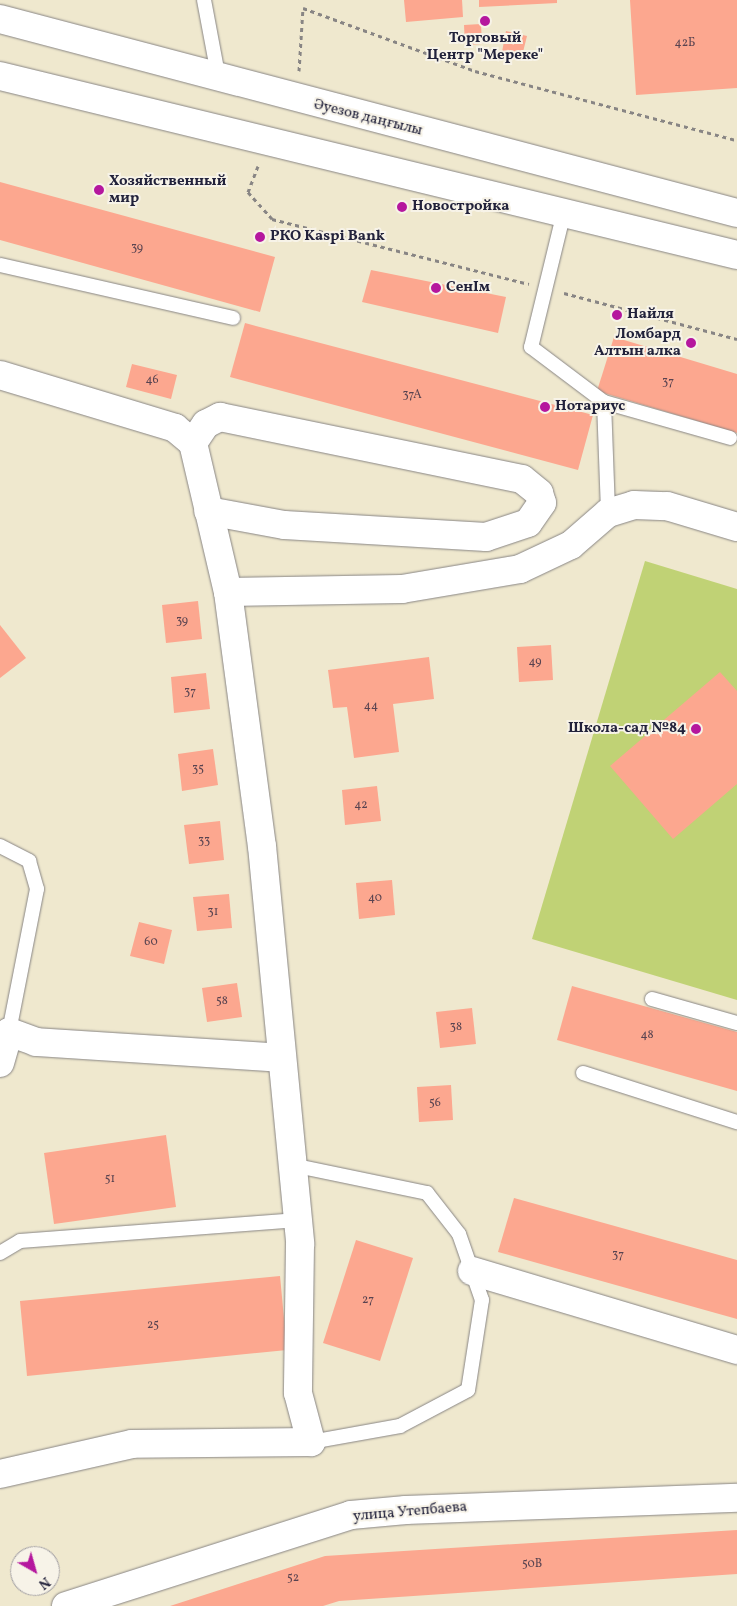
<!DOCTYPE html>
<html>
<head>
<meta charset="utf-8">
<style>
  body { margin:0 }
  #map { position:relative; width:737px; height:1606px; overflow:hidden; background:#efe8ce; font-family:Vollkorn,serif }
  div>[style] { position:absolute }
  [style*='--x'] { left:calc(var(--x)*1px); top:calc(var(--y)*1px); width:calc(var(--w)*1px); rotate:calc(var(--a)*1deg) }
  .green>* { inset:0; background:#c0d275 }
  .building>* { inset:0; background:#fca78f }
  .path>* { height:3px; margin-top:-1.5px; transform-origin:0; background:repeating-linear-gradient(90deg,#888584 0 4px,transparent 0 8px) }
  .roads { filter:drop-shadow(0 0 1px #888584) drop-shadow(0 0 1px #888584) }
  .lane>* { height:14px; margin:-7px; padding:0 7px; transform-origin:7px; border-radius:7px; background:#fff }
  .street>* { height:28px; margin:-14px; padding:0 14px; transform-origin:14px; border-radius:14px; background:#fff }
  .secondary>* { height:28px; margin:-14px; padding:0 14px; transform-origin:14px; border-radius:14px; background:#fff }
  .dots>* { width:14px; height:14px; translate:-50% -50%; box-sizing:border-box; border:2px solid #f7f3e8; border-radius:50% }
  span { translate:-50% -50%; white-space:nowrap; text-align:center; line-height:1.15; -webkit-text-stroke:4px #f7f3e8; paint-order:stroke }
  .number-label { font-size:12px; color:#584350 }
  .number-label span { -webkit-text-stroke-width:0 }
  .poi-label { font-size:15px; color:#22223b; font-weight:700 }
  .left { translate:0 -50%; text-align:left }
  .right { translate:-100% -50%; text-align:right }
  .street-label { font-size:15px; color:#22223b }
  .north { position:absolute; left:10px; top:1546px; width:50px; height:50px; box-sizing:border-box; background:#f7f3e8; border:1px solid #a29fa3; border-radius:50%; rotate:142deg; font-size:14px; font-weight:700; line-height:20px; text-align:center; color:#22223b }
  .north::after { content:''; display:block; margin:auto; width:18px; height:22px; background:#b5179e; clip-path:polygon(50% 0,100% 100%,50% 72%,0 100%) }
</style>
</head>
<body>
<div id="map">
  <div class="green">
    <i style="clip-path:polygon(645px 561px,737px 589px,737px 1000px,532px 939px)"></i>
  </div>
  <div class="building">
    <i style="clip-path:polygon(404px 0,462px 0,463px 17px,406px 22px)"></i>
    <i style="clip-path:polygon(479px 0,557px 0,557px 3px,479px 7px)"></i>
    <i style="clip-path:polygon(630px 0,737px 0,737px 88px,636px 95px)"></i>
    <i style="clip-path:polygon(481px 24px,482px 44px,465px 45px,464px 25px)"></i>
    <i style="clip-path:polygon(506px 31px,527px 36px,522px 56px,502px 52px)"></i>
    <i style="clip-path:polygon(0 182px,275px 257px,260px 312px,0 240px)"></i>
    <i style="clip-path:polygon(371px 270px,506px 297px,498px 333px,362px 302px)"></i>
    <i style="clip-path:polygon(245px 323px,593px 415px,578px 470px,230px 377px)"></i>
    <i style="clip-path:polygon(614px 337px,737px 374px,737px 433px,597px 391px)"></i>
    <i style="clip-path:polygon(132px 364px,177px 375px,171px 399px,126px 387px)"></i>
    <i style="clip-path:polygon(198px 601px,202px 639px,166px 643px,162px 605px)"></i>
    <i style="clip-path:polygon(0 625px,26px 658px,0 678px)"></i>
    <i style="clip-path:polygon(551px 645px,553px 680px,519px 682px,517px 647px)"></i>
    <i style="clip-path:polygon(429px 657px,434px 699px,393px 704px,399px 752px,354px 758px,347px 707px,333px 708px,328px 670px)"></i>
    <i style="clip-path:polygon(720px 672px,737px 691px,737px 784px,673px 839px,610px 766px)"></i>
    <i style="clip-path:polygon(206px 673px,210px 709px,174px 713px,171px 677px)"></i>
    <i style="clip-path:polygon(213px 749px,218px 785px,182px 791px,178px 754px)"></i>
    <i style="clip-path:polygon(377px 786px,381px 821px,345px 825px,342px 790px)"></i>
    <i style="clip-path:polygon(220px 821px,224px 860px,189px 864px,184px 825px)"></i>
    <i style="clip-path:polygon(392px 880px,395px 915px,359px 919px,356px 883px)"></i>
    <i style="clip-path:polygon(229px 894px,232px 928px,197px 931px,193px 897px)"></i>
    <i style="clip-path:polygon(139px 922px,172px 930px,164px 964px,130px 956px)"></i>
    <i style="clip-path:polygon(237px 983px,242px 1017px,207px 1022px,202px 988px)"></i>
    <i style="clip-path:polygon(572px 986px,737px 1032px,737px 1091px,557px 1040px)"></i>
    <i style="clip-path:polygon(472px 1008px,476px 1044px,440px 1048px,436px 1012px)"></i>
    <i style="clip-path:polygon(451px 1085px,453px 1120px,419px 1122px,417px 1087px)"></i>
    <i style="clip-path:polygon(166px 1135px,176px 1207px,54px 1224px,44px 1153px)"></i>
    <i style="clip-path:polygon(514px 1198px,737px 1260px,737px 1319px,498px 1252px)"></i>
    <i style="clip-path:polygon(356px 1240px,413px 1258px,380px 1361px,323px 1343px)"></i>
    <i style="clip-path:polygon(280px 1276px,287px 1350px,27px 1376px,20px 1301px)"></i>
    <i style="clip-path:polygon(737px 1530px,737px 1574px,339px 1601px,323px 1606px,170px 1606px,325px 1556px)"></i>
  </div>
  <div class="path">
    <i style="--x:299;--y:71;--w:63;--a:-86.4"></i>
    <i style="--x:303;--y:8;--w:183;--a:20.1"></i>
    <i style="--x:475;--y:71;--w:271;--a:14.8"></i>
    <i style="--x:258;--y:166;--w:28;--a:111"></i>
    <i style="--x:248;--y:192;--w:36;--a:48"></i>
    <i style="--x:272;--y:219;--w:265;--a:14.2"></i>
    <i style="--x:564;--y:293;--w:179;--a:14.9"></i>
  </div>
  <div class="roads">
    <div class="lane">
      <i style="--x:204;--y:0;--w:76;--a:79.4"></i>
      <i style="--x:564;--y:212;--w:139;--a:103.7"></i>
      <i style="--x:531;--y:347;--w:91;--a:37"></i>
      <i style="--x:604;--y:402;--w:131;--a:15.9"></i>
      <i style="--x:0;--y:265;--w:239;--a:12.8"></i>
      <i style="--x:604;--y:402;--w:111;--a:87.9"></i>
      <i style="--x:0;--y:846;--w:33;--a:27"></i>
      <i style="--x:29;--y:861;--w:29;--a:74"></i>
      <i style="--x:37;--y:889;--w:146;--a:101.1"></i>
      <i style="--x:652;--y:999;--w:88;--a:15.8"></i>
      <i style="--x:583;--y:1073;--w:162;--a:17.7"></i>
      <i style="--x:292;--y:1165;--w:138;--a:11.7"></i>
      <i style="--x:427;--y:1193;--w:52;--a:52"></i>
      <i style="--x:459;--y:1234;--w:70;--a:70.8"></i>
      <i style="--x:482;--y:1300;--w:91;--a:98.8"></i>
      <i style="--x:468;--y:1390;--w:77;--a:152.1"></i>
      <i style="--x:400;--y:1426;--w:90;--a:169.8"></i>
      <i style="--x:0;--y:1253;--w:23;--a:-31"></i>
      <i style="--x:20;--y:1241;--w:279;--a:-4.3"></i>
    </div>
    <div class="street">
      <i style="--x:0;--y:375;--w:183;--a:16.8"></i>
      <i style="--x:175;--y:428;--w:23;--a:40"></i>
      <i style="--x:193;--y:443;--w:153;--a:76.8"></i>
      <i style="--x:228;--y:592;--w:256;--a:82.4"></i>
      <i style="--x:262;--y:846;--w:400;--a:84.5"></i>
      <i style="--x:300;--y:1244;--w:149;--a:90.8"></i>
      <i style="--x:298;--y:1393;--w:51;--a:75.1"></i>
      <i style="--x:311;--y:1442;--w:179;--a:179.4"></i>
      <i style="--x:132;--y:1444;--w:135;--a:167.2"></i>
      <i style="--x:193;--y:443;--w:23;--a:-56"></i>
      <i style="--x:206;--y:424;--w:16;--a:-27"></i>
      <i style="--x:220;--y:417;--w:308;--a:11.6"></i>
      <i style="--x:522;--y:479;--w:22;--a:39"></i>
      <i style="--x:539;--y:493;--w:10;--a:73"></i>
      <i style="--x:542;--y:503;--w:24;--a:125"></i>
      <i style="--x:528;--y:523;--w:44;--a:161.6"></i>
      <i style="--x:486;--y:537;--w:202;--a:-176.6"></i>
      <i style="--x:284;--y:525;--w:77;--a:-169.6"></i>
      <i style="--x:228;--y:592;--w:174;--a:-1"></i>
      <i style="--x:402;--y:589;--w:120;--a:-9.6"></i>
      <i style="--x:520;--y:569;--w:56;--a:-25.2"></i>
      <i style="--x:571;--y:545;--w:49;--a:-40.9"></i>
      <i style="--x:608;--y:513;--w:27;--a:-17"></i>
      <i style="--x:634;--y:505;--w:33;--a:2"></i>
      <i style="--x:667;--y:506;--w:73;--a:16.7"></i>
      <i style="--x:0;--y:1063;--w:32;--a:-74"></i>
      <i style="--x:9;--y:1032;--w:29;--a:20"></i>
      <i style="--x:36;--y:1042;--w:246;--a:3.7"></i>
      <i style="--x:472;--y:1271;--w:277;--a:16.6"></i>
      <i style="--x:66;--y:1606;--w:299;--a:-17.7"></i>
      <i style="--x:351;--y:1515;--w:55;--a:-5.2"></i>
      <i style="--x:406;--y:1510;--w:331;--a:-2.1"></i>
    </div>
    <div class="secondary">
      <i style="--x:0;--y:19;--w:762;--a:14.75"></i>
      <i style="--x:0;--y:76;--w:758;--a:13.65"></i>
    </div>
  </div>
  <div class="dots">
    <i style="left:485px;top:21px;background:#b5179e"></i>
    <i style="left:99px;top:190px;background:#b5179e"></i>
    <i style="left:402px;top:207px;background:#b5179e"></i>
    <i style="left:260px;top:237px;background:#b5179e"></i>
    <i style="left:436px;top:288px;background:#b5179e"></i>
    <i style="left:617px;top:315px;background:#b5179e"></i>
    <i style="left:691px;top:343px;background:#b5179e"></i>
    <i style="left:545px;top:407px;background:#b5179e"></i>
    <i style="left:696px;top:729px;background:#b5179e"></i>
  </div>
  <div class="number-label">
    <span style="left:685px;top:44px">42Б</span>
    <span style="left:137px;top:249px">39</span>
    <span style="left:152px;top:381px">46</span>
    <span style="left:668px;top:383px">37</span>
    <span style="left:412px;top:396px">37А</span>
    <span style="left:182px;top:622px">39</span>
    <span style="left:535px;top:663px">49</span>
    <span style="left:190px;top:693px">37</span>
    <span style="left:371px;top:707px">44</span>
    <span style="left:198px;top:770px">35</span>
    <span style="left:361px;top:806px">42</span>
    <span style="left:204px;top:842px">33</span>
    <span style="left:375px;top:899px">40</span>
    <span style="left:213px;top:913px">31</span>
    <span style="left:151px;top:943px">60</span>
    <span style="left:222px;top:1002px">58</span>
    <span style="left:456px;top:1028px">38</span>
    <span style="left:647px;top:1036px">48</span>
    <span style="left:435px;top:1104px">56</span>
    <span style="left:110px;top:1180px">51</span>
    <span style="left:618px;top:1256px">37</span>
    <span style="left:368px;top:1301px">27</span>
    <span style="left:153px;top:1326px">25</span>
    <span style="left:532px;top:1565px">50В</span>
    <span style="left:293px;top:1579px">52</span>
  </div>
  <div class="poi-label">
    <span style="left:485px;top:47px">Торговый<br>Центр "Мереке"</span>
    <span class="left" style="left:109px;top:190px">Хозяйственный<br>мир</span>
    <span class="left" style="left:412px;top:207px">Новостройка</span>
    <span class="left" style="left:270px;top:237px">РКО Kaspi Bank</span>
    <span class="left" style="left:446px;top:288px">СенIм</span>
    <span class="left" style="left:627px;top:315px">Найля</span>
    <span class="right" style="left:681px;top:343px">Ломбард<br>Алтын алка</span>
    <span class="left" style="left:555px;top:407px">Нотариус</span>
    <span class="right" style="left:686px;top:729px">Школа-сад №84</span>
  </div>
  <div class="street-label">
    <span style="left:368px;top:118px;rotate:14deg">Әуезов даңғылы</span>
    <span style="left:410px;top:1512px;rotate:-5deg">улица Утепбаева</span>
  </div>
  <div class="north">N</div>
</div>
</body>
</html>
